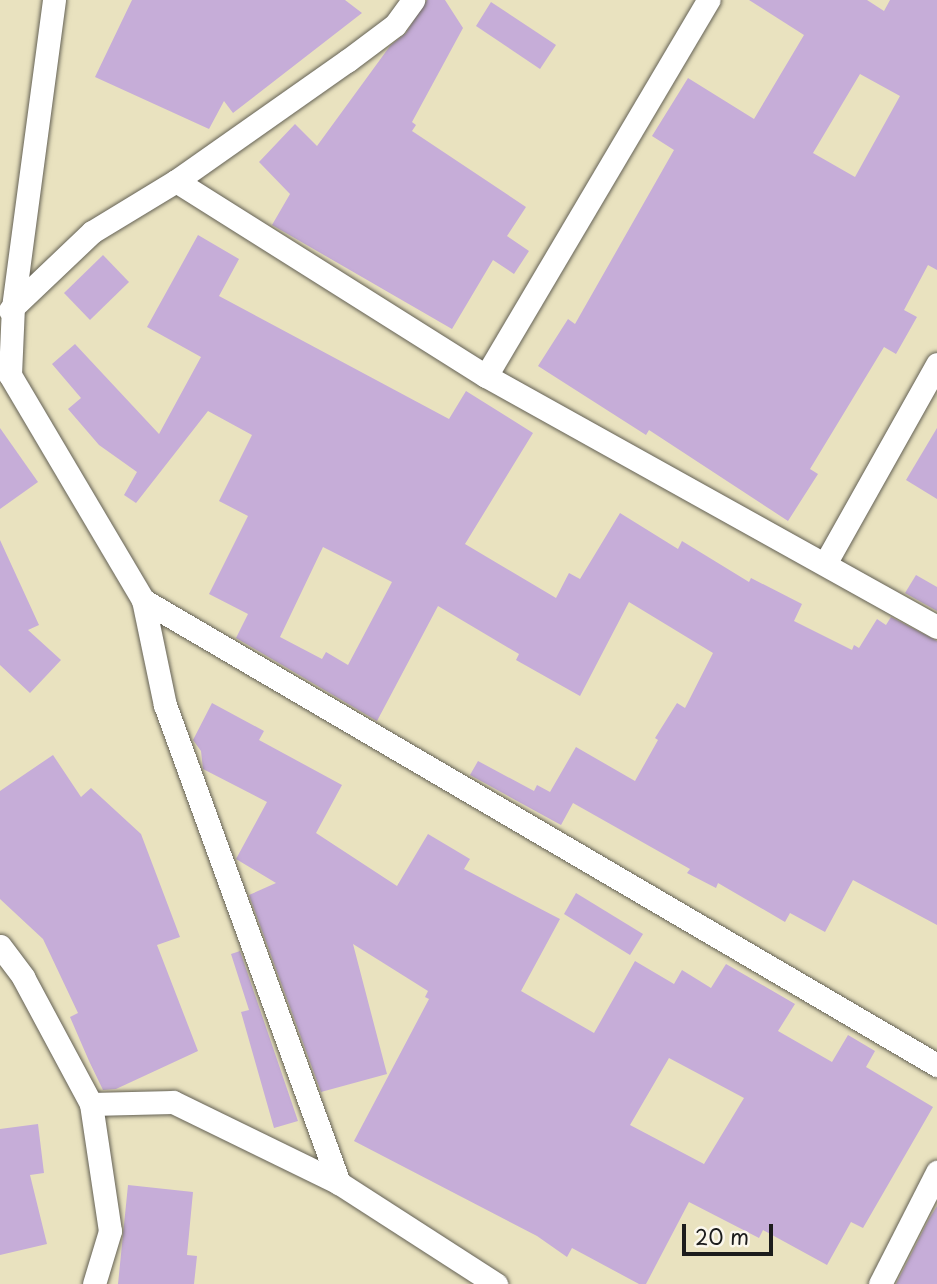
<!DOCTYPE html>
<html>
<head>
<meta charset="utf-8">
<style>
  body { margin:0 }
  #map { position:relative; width:937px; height:1284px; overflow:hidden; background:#e9e2bf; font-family:"Playpen Sans",sans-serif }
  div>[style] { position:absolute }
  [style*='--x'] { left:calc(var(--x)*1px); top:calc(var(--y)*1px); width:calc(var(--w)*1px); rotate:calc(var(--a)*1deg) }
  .building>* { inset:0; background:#c6add8 }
  .roads { filter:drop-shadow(0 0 2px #646155) drop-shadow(0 0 2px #646155) }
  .minor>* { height:23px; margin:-11.5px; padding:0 11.5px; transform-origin:11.5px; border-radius:11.5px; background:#fff }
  span { translate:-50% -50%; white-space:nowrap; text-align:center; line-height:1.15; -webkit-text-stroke:7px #fbf7ec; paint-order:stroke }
  .scale { position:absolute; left:682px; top:1224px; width:91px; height:32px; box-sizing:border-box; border:4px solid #1c1c1c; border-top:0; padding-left:9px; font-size:21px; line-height:24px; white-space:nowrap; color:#1c1c1c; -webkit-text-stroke:5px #fbf7ec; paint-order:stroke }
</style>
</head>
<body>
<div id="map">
  <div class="building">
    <i style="clip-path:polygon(132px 0,345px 0,362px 13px,233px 113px,224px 101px,209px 129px,95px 77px)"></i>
    <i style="clip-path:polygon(427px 0,445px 0,463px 28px,412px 122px,416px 125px,412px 131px,526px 207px,507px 236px,529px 251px,514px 274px,493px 260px,452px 329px,272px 225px,290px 194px,259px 162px,295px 124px,317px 146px,390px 46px,406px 33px)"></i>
    <i style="clip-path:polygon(evenodd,749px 0,867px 0,884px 11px,890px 0,937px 0,937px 270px,928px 265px,904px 310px,917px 317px,896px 354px,884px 347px,810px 469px,818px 474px,788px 521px,649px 430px,646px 435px,538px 366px,568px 319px,575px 324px,674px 150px,652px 136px,688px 78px,754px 119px,804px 35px,749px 0,860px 74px,900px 96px,855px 177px,813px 153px,860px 74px)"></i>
    <i style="clip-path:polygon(491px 2px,556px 45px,540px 69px,476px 26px)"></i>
    <i style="clip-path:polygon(evenodd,198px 235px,239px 259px,219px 296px,449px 419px,466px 391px,533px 433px,465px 544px,556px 598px,569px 573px,580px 579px,620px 513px,678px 549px,682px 541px,749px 582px,751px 578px,802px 604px,794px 621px,852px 650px,854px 645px,859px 648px,877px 619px,886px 625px,891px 617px,937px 641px,937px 925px,853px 880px,825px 932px,790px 913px,785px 922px,718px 883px,716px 888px,687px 873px,690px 869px,573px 803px,561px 825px,470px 775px,478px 761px,534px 791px,537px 785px,550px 792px,576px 747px,635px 781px,658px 740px,655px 738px,677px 703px,685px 708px,713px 653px,629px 602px,580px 696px,516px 660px,519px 654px,438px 606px,377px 721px,236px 638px,248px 614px,209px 594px,248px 516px,219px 501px,252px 435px,208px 411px,136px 503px,124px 495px,137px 472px,99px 445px,68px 409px,81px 398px,52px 364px,75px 344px,159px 434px,201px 357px,147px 327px,198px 235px,323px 547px,392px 582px,348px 665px,326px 652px,322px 659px,280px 637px,323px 547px)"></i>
    <i style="clip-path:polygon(103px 255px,129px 282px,90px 320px,64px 293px)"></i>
    <i style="clip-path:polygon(0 428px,38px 482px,0 509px)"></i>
    <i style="clip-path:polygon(937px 428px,937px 499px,906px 480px)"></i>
    <i style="clip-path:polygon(0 540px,39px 625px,28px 630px,61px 660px,30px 693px,0 665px)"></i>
    <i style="clip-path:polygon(916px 575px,937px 587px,937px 611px,905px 593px)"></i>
    <i style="clip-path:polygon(evenodd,212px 703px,264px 731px,259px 740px,342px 785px,316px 833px,397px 886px,428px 834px,470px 859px,464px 869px,560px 919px,521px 991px,594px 1033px,635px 961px,674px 984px,682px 970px,711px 988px,726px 964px,795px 1004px,778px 1031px,832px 1062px,848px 1035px,875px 1051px,866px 1067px,933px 1107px,863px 1228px,851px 1222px,827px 1265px,763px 1230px,759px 1238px,689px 1202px,646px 1284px,639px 1284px,572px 1248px,567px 1257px,537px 1236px,354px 1141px,429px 999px,425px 997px,428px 991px,353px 944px,387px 1074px,321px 1092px,249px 895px,276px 883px,236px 859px,267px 802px,203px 769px,201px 751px,193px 740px,212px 703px,669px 1058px,744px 1098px,704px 1164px,630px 1125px,669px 1058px)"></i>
    <i style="clip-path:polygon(53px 755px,81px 797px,91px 788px,141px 834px,180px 937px,157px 945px,198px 1051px,116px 1089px,103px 1090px,89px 1061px,70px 1017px,78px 1013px,43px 939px,0 899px,0 791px)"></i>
    <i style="clip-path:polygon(576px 893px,643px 934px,630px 955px,564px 914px)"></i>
    <i style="clip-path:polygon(240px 951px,298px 1121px,274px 1128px,241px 1012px,249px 1010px,231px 954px)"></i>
    <i style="clip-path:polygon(38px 1124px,44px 1173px,30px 1175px,47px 1244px,0 1255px,0 1129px)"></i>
    <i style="clip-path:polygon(128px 1185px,193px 1192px,187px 1255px,197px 1256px,194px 1284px,118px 1284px)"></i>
    <i style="clip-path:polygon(937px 1206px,937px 1284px,896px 1284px,929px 1219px)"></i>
  </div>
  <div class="roads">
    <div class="minor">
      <i style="--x:54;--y:0;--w:309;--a:97.6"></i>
      <i style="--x:13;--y:306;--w:69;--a:92.5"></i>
      <i style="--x:10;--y:375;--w:261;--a:59.4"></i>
      <i style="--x:143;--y:600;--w:107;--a:78.2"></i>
      <i style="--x:165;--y:705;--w:509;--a:70"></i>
      <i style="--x:176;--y:181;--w:366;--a:32.2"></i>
      <i style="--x:486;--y:376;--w:516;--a:29.1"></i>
      <i style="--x:10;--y:310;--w:113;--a:-43.6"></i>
      <i style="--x:92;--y:232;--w:98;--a:-31.3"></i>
      <i style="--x:176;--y:181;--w:209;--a:-35.1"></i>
      <i style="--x:347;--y:61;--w:60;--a:-36.9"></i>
      <i style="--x:395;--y:25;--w:31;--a:-54"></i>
      <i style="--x:486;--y:376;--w:437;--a:-59.4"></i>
      <i style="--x:826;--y:562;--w:227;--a:-60.7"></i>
      <i style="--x:143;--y:600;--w:920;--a:30.36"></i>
      <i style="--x:0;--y:946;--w:39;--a:53"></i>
      <i style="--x:23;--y:977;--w:144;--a:61.8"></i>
      <i style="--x:91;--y:1104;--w:128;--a:81.5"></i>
      <i style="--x:110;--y:1231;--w:55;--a:106.8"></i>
      <i style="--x:91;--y:1104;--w:82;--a:-1.4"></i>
      <i style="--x:173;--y:1102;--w:185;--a:26"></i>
      <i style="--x:339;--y:1183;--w:187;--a:32.8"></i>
      <i style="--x:880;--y:1284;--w:126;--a:-63"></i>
    </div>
  </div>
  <div class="scale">20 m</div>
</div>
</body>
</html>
